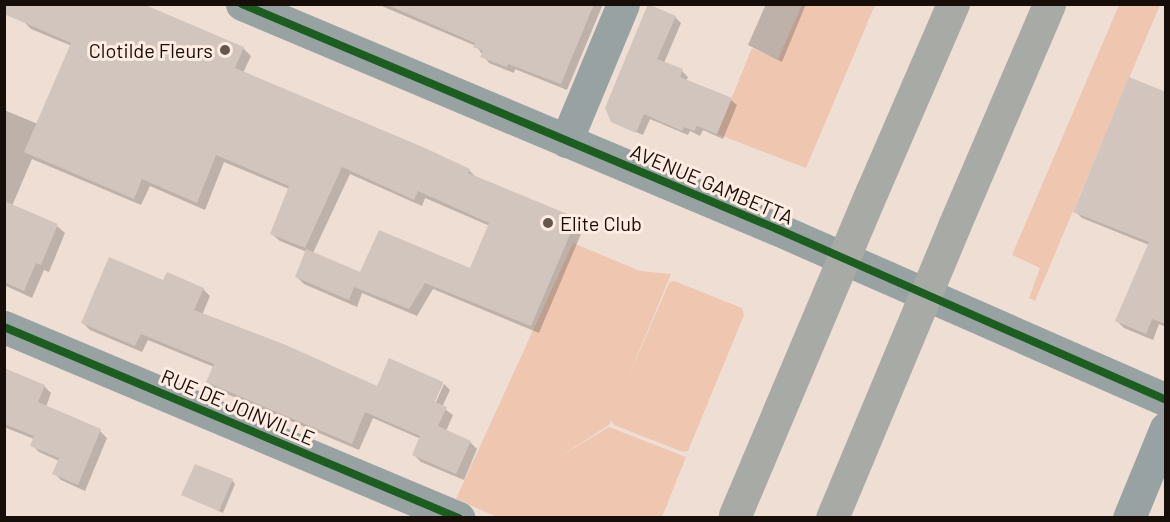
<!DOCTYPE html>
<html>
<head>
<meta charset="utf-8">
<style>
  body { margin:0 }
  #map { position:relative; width:1170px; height:522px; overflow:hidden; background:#eeded4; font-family:Barlow,sans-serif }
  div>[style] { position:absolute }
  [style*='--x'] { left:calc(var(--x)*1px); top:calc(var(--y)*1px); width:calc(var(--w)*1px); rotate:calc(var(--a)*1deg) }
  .green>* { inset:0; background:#efc7b1 }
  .shadow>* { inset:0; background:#0003 }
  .building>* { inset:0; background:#d2c5bd }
  .minor>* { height:33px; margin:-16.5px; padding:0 16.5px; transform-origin:16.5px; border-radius:16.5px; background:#98a2a2 }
  .highway>* { height:33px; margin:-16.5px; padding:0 16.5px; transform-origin:16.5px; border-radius:16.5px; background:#a8aaa5 }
  .highway-bridge>* { height:33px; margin:-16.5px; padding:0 16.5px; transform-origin:16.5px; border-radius:16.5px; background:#a8aaa5 }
  .cycleway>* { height:8px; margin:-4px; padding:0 4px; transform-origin:4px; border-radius:4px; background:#1b5e20 }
  .dots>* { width:16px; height:16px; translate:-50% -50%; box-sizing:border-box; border:3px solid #feebe1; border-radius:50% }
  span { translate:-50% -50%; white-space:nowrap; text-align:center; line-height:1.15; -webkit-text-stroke:6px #feebe1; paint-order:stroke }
  .poi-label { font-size:20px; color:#180e09 }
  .right { translate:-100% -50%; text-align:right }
  .left { translate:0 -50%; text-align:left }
  .street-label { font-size:20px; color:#180e09 }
  .frame { position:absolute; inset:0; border:6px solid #180e09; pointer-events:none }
</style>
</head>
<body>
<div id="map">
  <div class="green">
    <i style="clip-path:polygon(802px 5px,875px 5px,806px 168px,717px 134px,752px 48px,778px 59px)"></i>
    <i style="clip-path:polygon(1119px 5px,1160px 5px,1035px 301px,1029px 298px,1040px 268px,1012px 255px)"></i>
    <i style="clip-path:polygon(573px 243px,640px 271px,671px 274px,626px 383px,669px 283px,674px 281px,742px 308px,744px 315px,688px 451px,683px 452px,614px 425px,611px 420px,609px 425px,557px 458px,609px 427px,686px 457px,662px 517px,497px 517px,456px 499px)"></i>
  </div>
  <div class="shadow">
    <i style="clip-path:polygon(377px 4px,603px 4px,567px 90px,515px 69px,514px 73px,489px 63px,476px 46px)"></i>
    <i style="clip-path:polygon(766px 4px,806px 4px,782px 62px,748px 45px)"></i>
    <i style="clip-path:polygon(675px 17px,681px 23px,664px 63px,682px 71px,688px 77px,686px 81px,731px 100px,737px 105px,723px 139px,703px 130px,700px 136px,690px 131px,688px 135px,650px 119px,643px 135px,614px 122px)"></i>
    <i style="clip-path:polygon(evenodd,23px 21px,243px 48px,251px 56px,243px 73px,469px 170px,477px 178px,576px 219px,584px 227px,539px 333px,433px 289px,417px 316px,362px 293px,357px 307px,304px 284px,296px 276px,307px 252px,280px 241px,272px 234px,289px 189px,224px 162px,205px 210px,150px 186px,141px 205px,32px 159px,12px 206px,57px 226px,65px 233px,49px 272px,44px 270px,32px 298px,4px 285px,4px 110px,38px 124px,72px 46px,31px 29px,23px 21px,350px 174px,422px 206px,425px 198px,490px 226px,471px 270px,361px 274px,313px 253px,350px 174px)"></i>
    <i style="clip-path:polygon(1166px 93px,1166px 327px,1159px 324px,1153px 340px,1124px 328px,1117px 321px,1149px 245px,1082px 218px,1075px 211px)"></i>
    <i style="clip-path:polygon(164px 282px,203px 289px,210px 296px,202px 315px,377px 388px,443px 383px,431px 408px,433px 409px,444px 384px,450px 390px,442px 407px,453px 415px,446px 431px,470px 442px,477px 449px,464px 480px,421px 462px,414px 455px,421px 439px,373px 418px,359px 450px,215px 389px,208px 382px,214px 367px,148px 340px,142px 352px,90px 330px,83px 323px)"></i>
    <i style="clip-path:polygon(4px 381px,44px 386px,51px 393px,46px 407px,100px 431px,107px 438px,85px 491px,61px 480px,54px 473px,59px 461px,39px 452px,32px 445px,34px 439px,4px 427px)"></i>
    <i style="clip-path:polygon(232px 480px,235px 484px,223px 513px,183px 495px)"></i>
  </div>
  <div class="building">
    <i style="clip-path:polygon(4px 4px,143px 4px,244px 47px,235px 68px,425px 148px,470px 169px,468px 173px,577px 218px,531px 326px,425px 283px,409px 309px,354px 287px,349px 300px,295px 277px,306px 249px,360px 272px,379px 230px,470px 268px,489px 223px,418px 191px,414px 200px,342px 167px,305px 248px,270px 234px,289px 186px,216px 155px,197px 203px,142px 179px,134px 199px,24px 152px,71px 43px,4px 14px)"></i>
    <i style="clip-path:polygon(385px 4px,594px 4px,561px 84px,508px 64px,507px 67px,480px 57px,483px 51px,473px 47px,475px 43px)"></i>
    <i style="clip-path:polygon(648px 4px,676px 16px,657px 59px,683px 69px,680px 77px,732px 98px,717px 134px,697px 126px,694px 131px,684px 127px,682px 131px,644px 114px,636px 133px,611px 122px,605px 108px)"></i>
    <i style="clip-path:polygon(1129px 77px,1166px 92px,1166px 324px,1152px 319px,1146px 334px,1115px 321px,1149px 242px,1073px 212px)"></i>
    <i style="clip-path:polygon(4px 201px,58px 224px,41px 265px,36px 263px,24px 291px,4px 282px)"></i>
    <i style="clip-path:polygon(109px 257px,163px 280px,167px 272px,204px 288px,194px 310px,286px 345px,377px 386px,389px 358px,443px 382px,435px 402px,447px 407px,438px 426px,471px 441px,456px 474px,412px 455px,420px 436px,365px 412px,352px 444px,206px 382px,214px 364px,141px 334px,135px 346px,81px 323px)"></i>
    <i style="clip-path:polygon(4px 368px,45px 385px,38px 402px,101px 429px,78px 485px,52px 474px,59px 458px,30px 446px,34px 436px,4px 424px)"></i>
    <i style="clip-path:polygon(195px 464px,233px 479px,219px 511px,181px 495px)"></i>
  </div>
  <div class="minor">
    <i style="--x:242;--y:4;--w:580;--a:22.81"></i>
    <i style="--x:777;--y:229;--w:425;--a:23.7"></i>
    <i style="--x:566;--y:141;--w:148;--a:-67.4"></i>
    <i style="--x:4;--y:327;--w:493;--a:22.8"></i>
    <i style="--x:1129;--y:518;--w:97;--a:-67.7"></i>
  </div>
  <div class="highway">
    <i style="--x:872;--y:191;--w:204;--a:-66.6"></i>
    <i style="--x:954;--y:226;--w:241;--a:-66.8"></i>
  </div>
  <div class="highway-bridge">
    <i style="--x:735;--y:515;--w:352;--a:-67.1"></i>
    <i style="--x:832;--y:518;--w:316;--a:-67.3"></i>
  </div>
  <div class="cycleway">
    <i style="--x:242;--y:4;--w:580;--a:22.81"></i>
    <i style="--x:777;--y:229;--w:425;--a:23.7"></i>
    <i style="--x:4;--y:327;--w:493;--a:22.8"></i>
  </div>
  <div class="dots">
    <i style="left:225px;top:50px;background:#635750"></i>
    <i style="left:548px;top:223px;background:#635750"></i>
  </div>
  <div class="poi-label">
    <span class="right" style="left:213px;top:50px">Clotilde Fleurs</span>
    <span class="left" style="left:560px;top:223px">Elite Club</span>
  </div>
  <div class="street-label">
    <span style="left:712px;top:184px;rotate:23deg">AVENUE GAMBETTA</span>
    <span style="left:238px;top:407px;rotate:23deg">RUE DE JOINVILLE</span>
  </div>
  <div class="frame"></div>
</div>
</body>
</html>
